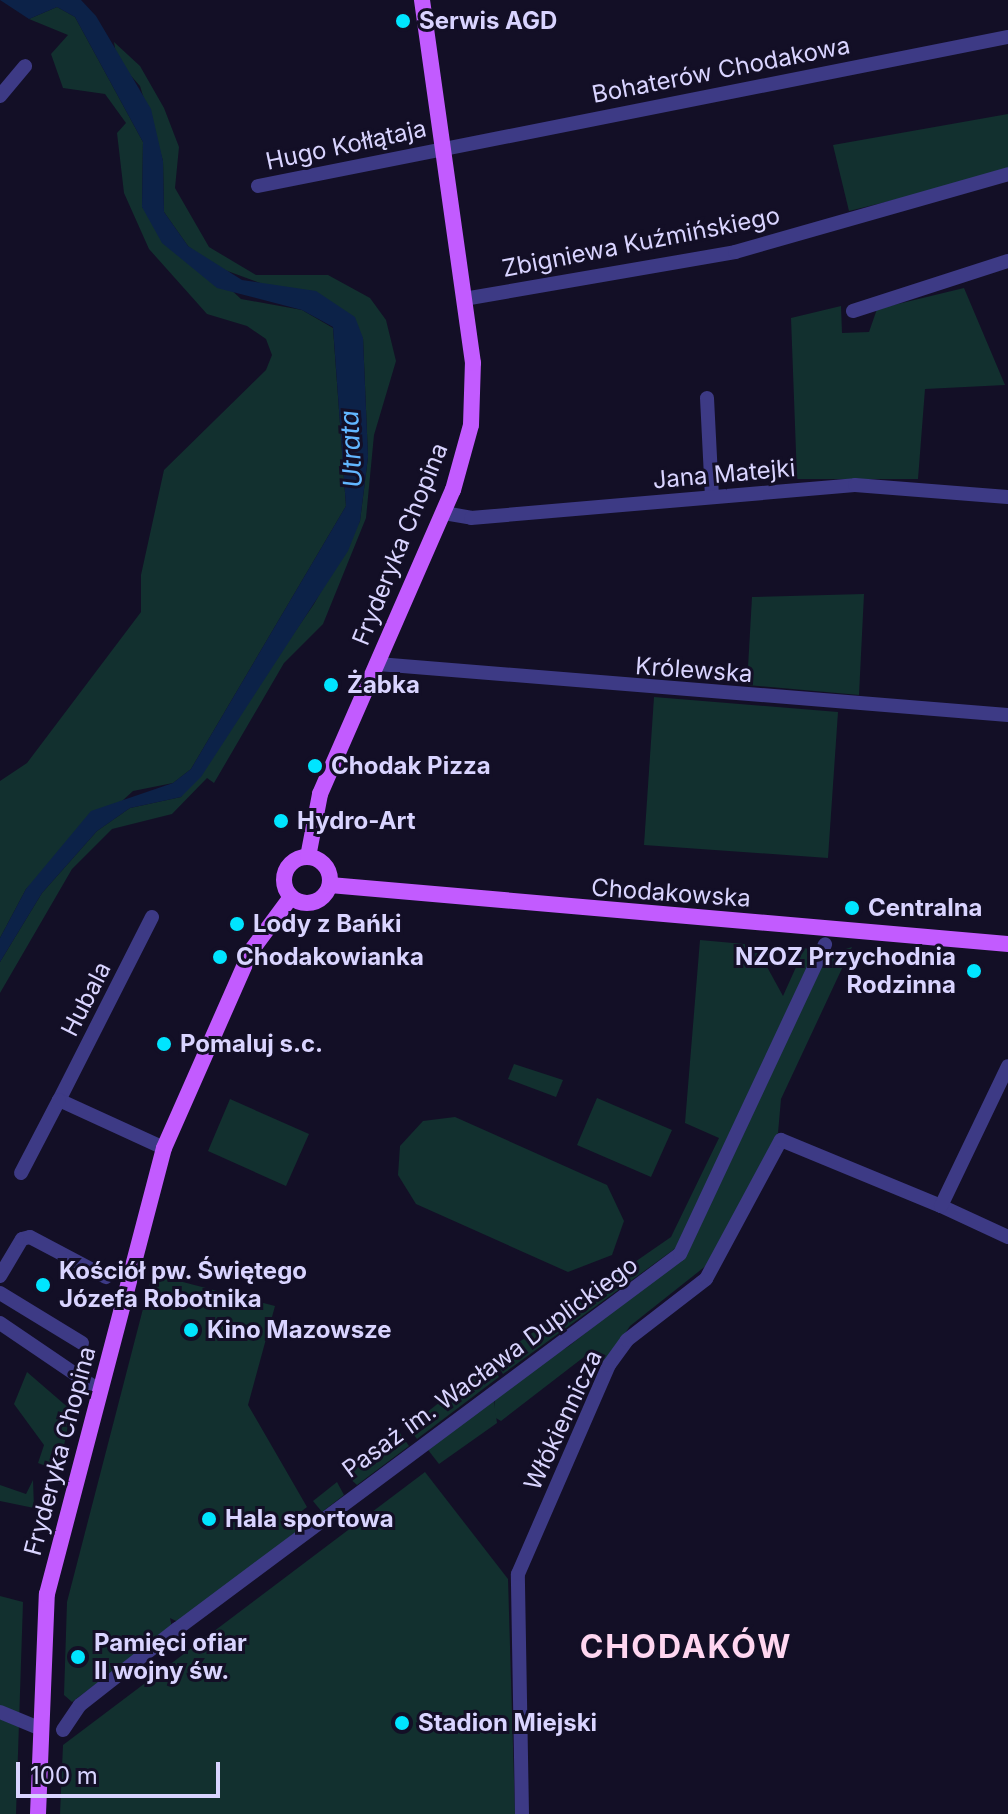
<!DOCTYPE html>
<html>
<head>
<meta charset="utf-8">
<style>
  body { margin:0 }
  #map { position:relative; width:1008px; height:1814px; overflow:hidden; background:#130f26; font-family:Inter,sans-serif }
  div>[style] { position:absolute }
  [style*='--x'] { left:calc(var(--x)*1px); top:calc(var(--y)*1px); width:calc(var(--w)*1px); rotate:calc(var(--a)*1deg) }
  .green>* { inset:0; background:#12302f }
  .water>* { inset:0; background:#0c2248 }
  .minor>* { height:14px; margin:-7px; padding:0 7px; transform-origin:7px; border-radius:7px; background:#3d3a85 }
  .major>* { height:16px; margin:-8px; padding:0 8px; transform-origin:8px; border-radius:8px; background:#c25bff }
  .major>.ring { margin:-8px; padding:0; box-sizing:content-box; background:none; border:16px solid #c25bff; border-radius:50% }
  .dots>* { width:22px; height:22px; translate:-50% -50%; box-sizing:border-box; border:4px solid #130f26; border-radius:50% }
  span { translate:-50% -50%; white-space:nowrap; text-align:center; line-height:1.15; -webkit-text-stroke:6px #130f26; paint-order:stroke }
  .poi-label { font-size:24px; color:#d9d4ff; font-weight:700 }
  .left { translate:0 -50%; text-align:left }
  .right { translate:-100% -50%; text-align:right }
  .street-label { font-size:24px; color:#d9d4ff }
  .water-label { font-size:26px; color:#62b6ff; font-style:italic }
  .district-label { font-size:32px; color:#ffd6f0; font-weight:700; letter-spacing:2px }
  .scale { position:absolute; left:16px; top:1762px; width:204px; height:36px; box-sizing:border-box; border:4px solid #d9d4ff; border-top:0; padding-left:10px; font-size:24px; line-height:28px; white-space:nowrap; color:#d9d4ff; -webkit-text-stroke:6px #130f26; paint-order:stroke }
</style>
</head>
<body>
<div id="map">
  <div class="green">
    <i style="clip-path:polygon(57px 7px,75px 17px,143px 142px,142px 207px,241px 299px,302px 310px,333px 328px,346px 506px,191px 769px,173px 783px,133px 791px,26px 889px,0 938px,0 781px,27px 763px,141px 612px,141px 575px,164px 470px,266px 370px,272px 355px,266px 339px,247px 326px,207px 314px,149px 249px,124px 193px,117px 133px,126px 123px,105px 94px,63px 88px,51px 54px,68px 35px,29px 19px)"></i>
    <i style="clip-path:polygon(114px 42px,140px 66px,164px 108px,179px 147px,175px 188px,209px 247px,256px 275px,328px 275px,370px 298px,386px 320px,396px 361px,374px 435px,366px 518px,323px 624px,284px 663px,214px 783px,207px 778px,172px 814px,112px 829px,72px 869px,0 993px,0 962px,42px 893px,97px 831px,130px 808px,181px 797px,314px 604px,360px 521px,368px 457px,363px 338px,268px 286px,214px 266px,188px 246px,164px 212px,163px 161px,140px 86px,117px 60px)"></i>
    <i style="clip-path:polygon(1008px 114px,1008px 172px,849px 211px,833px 145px)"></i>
    <i style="clip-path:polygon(964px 288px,1005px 385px,925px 389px,918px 479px,797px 479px,791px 318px,841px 306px,842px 333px,869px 332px,877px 309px)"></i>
    <i style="clip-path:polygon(864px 594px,859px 695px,747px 685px,752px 597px)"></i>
    <i style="clip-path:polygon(654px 697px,838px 712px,828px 858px,644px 845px)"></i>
    <i style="clip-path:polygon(700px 940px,755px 945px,783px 996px,801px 956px,797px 948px,817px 949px,680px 1245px,503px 1374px,493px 1360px,671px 1237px,719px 1138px,685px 1123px)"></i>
    <i style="clip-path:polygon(852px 947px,781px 1099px,778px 1133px,712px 1261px,630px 1326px,604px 1364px,593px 1350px,501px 1421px,494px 1417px,495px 1392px,569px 1346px,686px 1253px,827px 955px)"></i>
    <i style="clip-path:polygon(514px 1064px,563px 1080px,556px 1097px,508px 1079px)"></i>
    <i style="clip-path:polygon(597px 1098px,672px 1130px,651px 1177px,577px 1145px)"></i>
    <i style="clip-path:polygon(230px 1099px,309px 1134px,286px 1186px,208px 1151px)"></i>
    <i style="clip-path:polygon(455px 1117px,607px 1185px,624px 1221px,612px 1255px,568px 1272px,416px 1204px,398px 1175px,400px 1146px,423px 1121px)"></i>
    <i style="clip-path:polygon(152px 1274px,275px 1306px,248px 1405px,307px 1507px,294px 1517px,300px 1529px,178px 1622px,170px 1618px,172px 1627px,72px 1702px,64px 1695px,67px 1602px)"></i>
    <i style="clip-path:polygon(490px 1363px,499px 1377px,417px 1439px,408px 1427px)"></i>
    <i style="clip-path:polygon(27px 1372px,71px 1410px,59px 1471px,38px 1463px,44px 1445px,14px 1404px)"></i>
    <i style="clip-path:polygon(493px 1395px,497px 1423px,439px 1464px,425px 1446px)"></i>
    <i style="clip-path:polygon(400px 1433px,409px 1446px,357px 1485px,346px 1475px)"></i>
    <i style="clip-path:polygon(425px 1472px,508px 1579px,515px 1814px,60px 1814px,63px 1745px)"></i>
    <i style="clip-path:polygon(33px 1480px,34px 1508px,0 1501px,0 1485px,26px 1494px)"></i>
    <i style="clip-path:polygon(337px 1482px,344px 1495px,322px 1512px,313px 1501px)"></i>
    <i style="clip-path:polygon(0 1596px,23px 1602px,16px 1814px,0 1814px)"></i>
  </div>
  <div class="water">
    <i style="clip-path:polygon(0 0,81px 0,96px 16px,151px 109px,163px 161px,164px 212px,188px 246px,242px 280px,316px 291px,355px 317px,363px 338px,368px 457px,360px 521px,348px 551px,201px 777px,181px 797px,130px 808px,97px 831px,42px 893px,0 962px,0 938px,26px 889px,91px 811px,173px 783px,191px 769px,346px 506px,333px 327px,302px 310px,217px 288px,162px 243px,142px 207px,143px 142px,75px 17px,57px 7px,29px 19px)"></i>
  </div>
  <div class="minor">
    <i style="--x:0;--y:96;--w:39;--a:-50"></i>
    <i style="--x:258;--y:186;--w:765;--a:-11.24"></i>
    <i style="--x:464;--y:299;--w:275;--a:-9.8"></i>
    <i style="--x:735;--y:252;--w:284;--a:-15.9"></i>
    <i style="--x:853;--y:311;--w:163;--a:-17.9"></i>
    <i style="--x:707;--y:398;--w:99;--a:87.1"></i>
    <i style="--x:444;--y:513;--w:27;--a:10"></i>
    <i style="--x:471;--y:518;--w:385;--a:-4.9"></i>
    <i style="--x:855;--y:485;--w:153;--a:4.5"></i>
    <i style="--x:378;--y:664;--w:632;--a:4.63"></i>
    <i style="--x:152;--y:917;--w:205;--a:116.9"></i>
    <i style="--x:59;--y:1100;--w:115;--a:24.6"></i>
    <i style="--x:21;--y:1173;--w:82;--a:-62.5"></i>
    <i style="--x:941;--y:1206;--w:74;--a:24.8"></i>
    <i style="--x:0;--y:1276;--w:43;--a:-59.3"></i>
    <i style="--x:22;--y:1239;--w:8;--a:-14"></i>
    <i style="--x:30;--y:1237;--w:86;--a:27.8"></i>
    <i style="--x:0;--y:1293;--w:96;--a:31.4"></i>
    <i style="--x:0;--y:1323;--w:121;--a:34.2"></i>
    <i style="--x:0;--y:1712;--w:44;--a:22.5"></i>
    <i style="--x:63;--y:1730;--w:30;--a:-56"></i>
    <i style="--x:80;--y:1705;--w:123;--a:-38.1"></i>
    <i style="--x:177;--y:1629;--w:627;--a:-36.71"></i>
    <i style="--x:680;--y:1254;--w:342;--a:-64.9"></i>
    <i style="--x:522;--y:1814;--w:240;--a:-91"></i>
    <i style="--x:518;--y:1574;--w:228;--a:-66.5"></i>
    <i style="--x:609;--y:1365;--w:31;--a:-54"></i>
    <i style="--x:627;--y:1340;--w:100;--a:-37.7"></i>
    <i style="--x:706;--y:1279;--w:158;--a:-61.7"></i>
    <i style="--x:781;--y:1140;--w:173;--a:22.4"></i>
    <i style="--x:941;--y:1206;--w:155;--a:-64.4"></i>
  </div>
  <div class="major">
    <i class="ring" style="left:284px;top:857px;width:30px;height:30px"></i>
    <i style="--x:308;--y:857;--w:64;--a:-79.2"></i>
    <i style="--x:320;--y:794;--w:332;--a:-66.4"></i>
    <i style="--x:453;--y:490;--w:67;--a:-74.5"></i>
    <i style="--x:471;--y:425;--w:62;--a:-88.2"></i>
    <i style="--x:473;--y:363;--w:367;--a:-98"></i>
    <i style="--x:330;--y:885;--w:681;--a:4.97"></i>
    <i style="--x:38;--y:1814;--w:220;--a:-87.7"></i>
    <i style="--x:47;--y:1594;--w:461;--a:-75.3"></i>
    <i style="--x:164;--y:1148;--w:215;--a:-66.2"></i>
    <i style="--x:251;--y:951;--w:67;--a:-53.5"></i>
  </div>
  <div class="dots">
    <i style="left:403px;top:21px;background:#00e5ff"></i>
    <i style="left:331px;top:685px;background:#00e5ff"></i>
    <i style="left:315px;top:766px;background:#00e5ff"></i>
    <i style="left:281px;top:821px;background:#00e5ff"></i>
    <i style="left:852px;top:908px;background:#00e5ff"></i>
    <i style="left:237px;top:924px;background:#00e5ff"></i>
    <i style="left:220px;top:957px;background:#00e5ff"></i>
    <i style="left:974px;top:971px;background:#00e5ff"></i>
    <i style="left:164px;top:1044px;background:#00e5ff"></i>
    <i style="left:43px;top:1285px;background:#00e5ff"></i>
    <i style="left:191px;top:1330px;background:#00e5ff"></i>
    <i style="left:209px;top:1519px;background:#00e5ff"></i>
    <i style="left:78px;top:1657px;background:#00e5ff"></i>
    <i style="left:402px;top:1723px;background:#00e5ff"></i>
  </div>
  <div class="poi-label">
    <span class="left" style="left:419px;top:21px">Serwis AGD</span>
    <span class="left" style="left:347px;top:685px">Żabka</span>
    <span class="left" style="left:331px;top:766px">Chodak Pizza</span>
    <span class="left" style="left:297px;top:821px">Hydro-Art</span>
    <span class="left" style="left:868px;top:908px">Centralna</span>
    <span class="left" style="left:253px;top:924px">Lody z Bańki</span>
    <span class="left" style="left:236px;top:957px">Chodakowianka</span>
    <span class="right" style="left:956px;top:971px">NZOZ Przychodnia<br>Rodzinna</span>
    <span class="left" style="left:180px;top:1044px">Pomaluj s.c.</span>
    <span class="left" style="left:59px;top:1285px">Kościół pw. Świętego<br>Józefa Robotnika</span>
    <span class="left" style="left:207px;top:1330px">Kino Mazowsze</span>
    <span class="left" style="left:225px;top:1519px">Hala sportowa</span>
    <span class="left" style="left:94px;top:1657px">Pamięci ofiar<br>II wojny św.</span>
    <span class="left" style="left:418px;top:1723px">Stadion Miejski</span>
  </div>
  <div class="street-label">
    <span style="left:721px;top:70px;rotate:-11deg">Bohaterów Chodakowa</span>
    <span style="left:346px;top:145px;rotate:-12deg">Hugo Kołłątaja</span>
    <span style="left:641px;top:242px;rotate:-11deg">Zbigniewa Kuźmińskiego</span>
    <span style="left:724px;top:474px;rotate:-5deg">Jana Matejki</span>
    <span style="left:400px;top:544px;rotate:-68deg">Fryderyka Chopina</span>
    <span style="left:694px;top:670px;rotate:4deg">Królewska</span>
    <span style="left:671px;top:893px;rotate:4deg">Chodakowska</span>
    <span style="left:86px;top:999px;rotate:-63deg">Hubala</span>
    <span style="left:490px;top:1367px;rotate:-36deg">Pasaż im. Wacława Duplickiego</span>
    <span style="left:563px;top:1420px;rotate:-65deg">Włókiennicza</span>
    <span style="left:60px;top:1451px;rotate:-75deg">Fryderyka Chopina</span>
  </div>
  <div class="water-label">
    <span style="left:351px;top:449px;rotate:-93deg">Utrata</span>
  </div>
  <div class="district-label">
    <span style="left:686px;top:1647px">CHODAKÓW</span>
  </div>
  <div class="scale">100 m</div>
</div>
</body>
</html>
